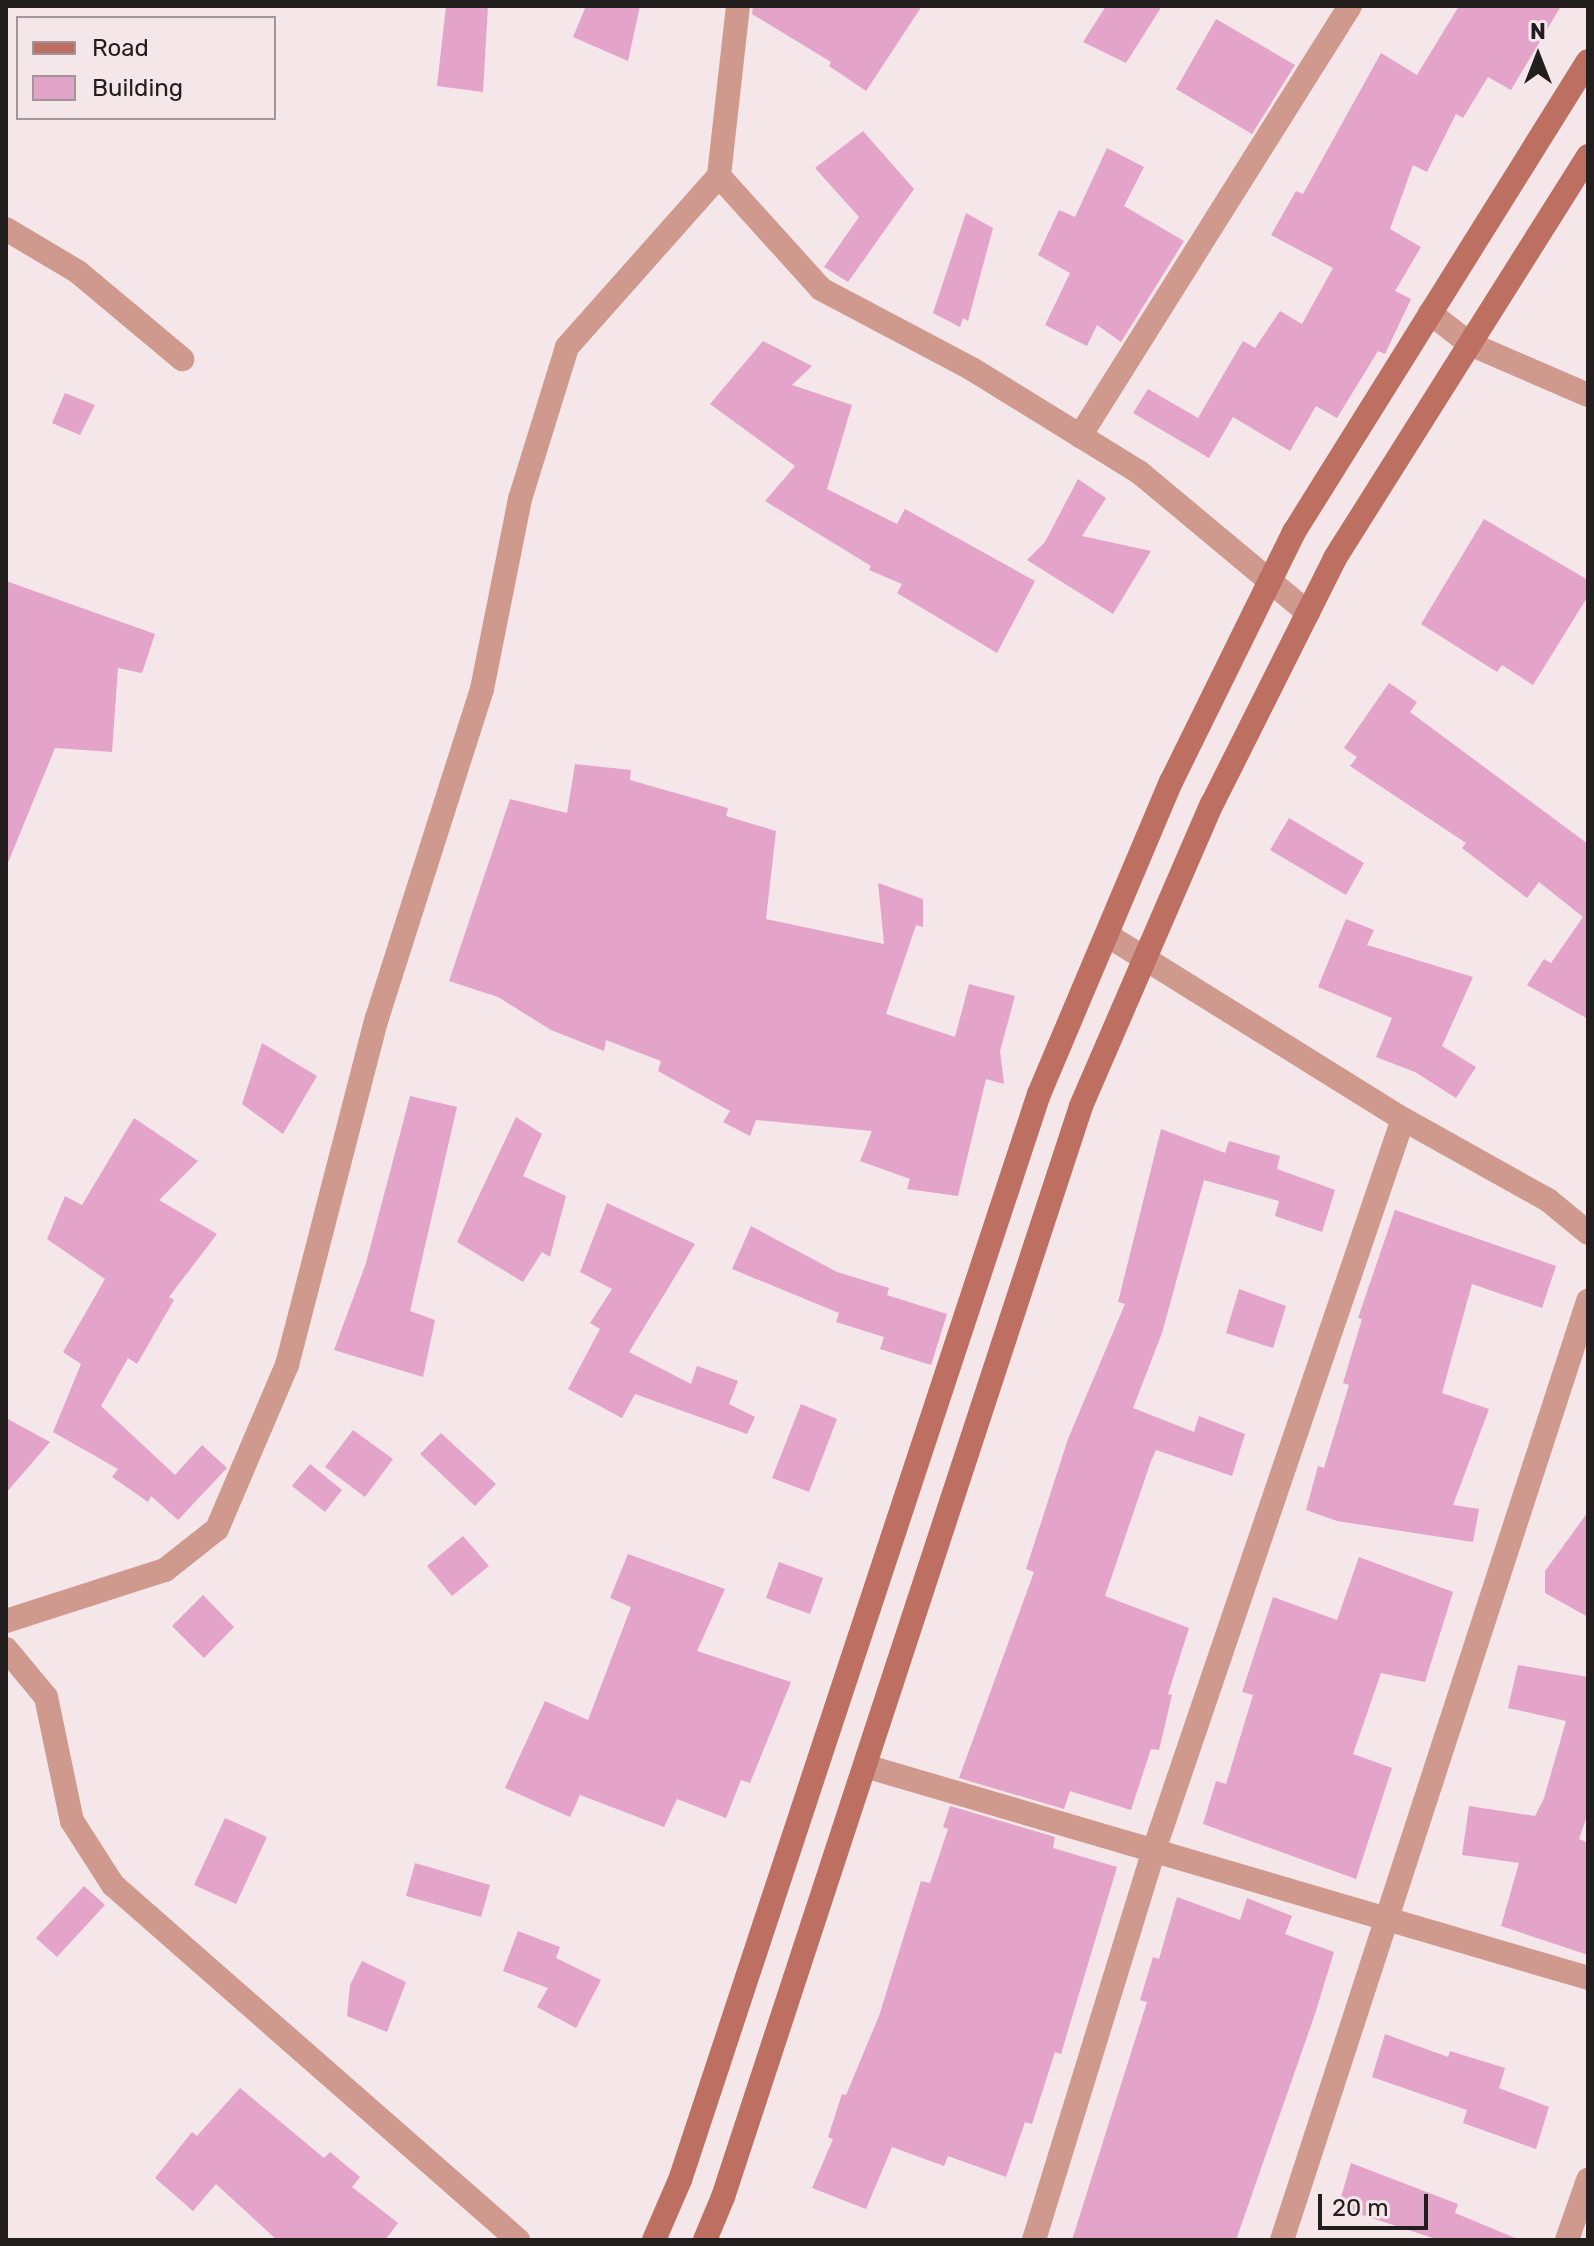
<!DOCTYPE html>
<html>
<head>
<meta charset="utf-8">
<style>
  body { margin:0 }
  #map { position:relative; width:1594px; height:2246px; overflow:hidden; background:#f5e6e9; font-family:Rubik,sans-serif }
  div>[style] { position:absolute }
  [style*='--x'] { left:calc(var(--x)*1px); top:calc(var(--y)*1px); width:calc(var(--w)*1px); rotate:calc(var(--a)*1deg) }
  .building>* { inset:0; background:#e4a4ca }
  .street>* { height:24px; margin:-12px; padding:0 12px; transform-origin:12px; border-radius:12px; background:#cf998e }
  .secondary>* { height:24px; margin:-12px; padding:0 12px; transform-origin:12px; border-radius:12px; background:#bd6f61 }
  span { translate:-50% -50%; white-space:nowrap; text-align:center; line-height:1.15; -webkit-text-stroke:6px #f5e6e9; paint-order:stroke }
  .frame { position:absolute; inset:0; border:8px solid #231e1e; pointer-events:none }
  .legend { position:absolute; left:16px; top:16px; width:260px; height:104px; box-sizing:border-box; background:#f5e6e9; border:2px solid #a19698; margin:0; padding:10px 14px; list-style:none; font-size:24px; color:#231e1e }
  .legend li { display:flex; align-items:center; gap:16px; height:40px }
  .legend b { width:40px; border:2px solid #a19698 }
  .north { position:absolute; left:1498px; top:16px; width:80px; height:80px; -webkit-text-stroke:6px #f5e6e9; paint-order:stroke; rotate:0deg; font-size:22px; font-weight:700; line-height:32px; text-align:center; color:#231e1e }
  .north::after { content:''; display:block; margin:auto; width:28px; height:36px; background:#231e1e; clip-path:polygon(50% 0,100% 100%,50% 72%,0 100%) }
  .scale { position:absolute; left:1318px; top:2194px; width:110px; height:36px; box-sizing:border-box; border:4px solid #231e1e; border-top:0; padding-left:10px; font-size:24px; line-height:28px; white-space:nowrap; color:#231e1e; -webkit-text-stroke:6px #f5e6e9; paint-order:stroke }
</style>
</head>
<body>
<div id="map">
  <div class="building">
    <i style="clip-path:polygon(446px 6px,488px 6px,483px 92px,437px 86px)"></i>
    <i style="clip-path:polygon(586px 6px,640px 6px,628px 61px,573px 37px)"></i>
    <i style="clip-path:polygon(753px 6px,922px 6px,866px 91px,829px 66px,831px 62px,752px 14px)"></i>
    <i style="clip-path:polygon(1106px 6px,1162px 6px,1126px 63px,1083px 42px)"></i>
    <i style="clip-path:polygon(1459px 6px,1561px 6px,1511px 90px,1488px 77px,1463px 118px,1456px 114px,1427px 172px,1413px 165px,1390px 229px,1421px 247px,1395px 291px,1411px 299px,1385px 354px,1378px 351px,1337px 418px,1316px 406px,1290px 451px,1233px 417px,1209px 458px,1133px 413px,1148px 389px,1198px 418px,1243px 341px,1255px 348px,1280px 311px,1302px 324px,1333px 268px,1271px 235px,1296px 191px,1303px 194px,1381px 53px,1417px 75px)"></i>
    <i style="clip-path:polygon(1216px 19px,1295px 65px,1252px 134px,1176px 89px)"></i>
    <i style="clip-path:polygon(863px 131px,914px 189px,848px 282px,824px 267px,859px 217px,815px 168px)"></i>
    <i style="clip-path:polygon(1107px 148px,1144px 167px,1124px 206px,1184px 241px,1121px 342px,1097px 325px,1087px 346px,1045px 325px,1070px 273px,1038px 255px,1059px 210px,1075px 217px)"></i>
    <i style="clip-path:polygon(966px 213px,993px 228px,968px 321px,963px 318px,960px 327px,933px 313px)"></i>
    <i style="clip-path:polygon(763px 341px,812px 366px,792px 385px,852px 405px,827px 489px,897px 524px,905px 509px,1035px 581px,997px 653px,897px 593px,902px 584px,869px 570px,871px 566px,765px 501px,795px 466px,710px 404px)"></i>
    <i style="clip-path:polygon(65px 393px,95px 405px,80px 435px,52px 423px)"></i>
    <i style="clip-path:polygon(1078px 479px,1106px 498px,1082px 536px,1151px 551px,1113px 614px,1027px 560px,1045px 542px)"></i>
    <i style="clip-path:polygon(1484px 519px,1588px 580px,1588px 596px,1533px 685px,1502px 665px,1497px 672px,1421px 624px)"></i>
    <i style="clip-path:polygon(6px 581px,155px 634px,142px 673px,118px 668px,112px 752px,55px 748px,7px 865px)"></i>
    <i style="clip-path:polygon(1389px 683px,1417px 702px,1410px 712px,1588px 844px,1588px 1019px,1527px 985px,1544px 959px,1551px 963px,1583px 917px,1539px 882px,1527px 898px,1462px 848px,1466px 843px,1350px 766px,1357px 757px,1344px 748px)"></i>
    <i style="clip-path:polygon(575px 764px,631px 770px,630px 780px,728px 808px,726px 816px,776px 831px,766px 919px,884px 944px,878px 883px,923px 899px,923px 927px,916px 925px,886px 1014px,955px 1037px,969px 984px,1015px 996px,1000px 1051px,1004px 1084px,986px 1079px,958px 1196px,907px 1189px,910px 1179px,860px 1161px,872px 1131px,756px 1120px,750px 1136px,723px 1122px,730px 1111px,658px 1071px,661px 1061px,606px 1040px,604px 1051px,551px 1030px,498px 997px,449px 981px,510px 799px,567px 813px)"></i>
    <i style="clip-path:polygon(1289px 818px,1364px 863px,1346px 895px,1270px 850px)"></i>
    <i style="clip-path:polygon(1346px 919px,1374px 930px,1367px 945px,1473px 977px,1442px 1046px,1476px 1067px,1456px 1098px,1415px 1072px,1376px 1057px,1392px 1018px,1318px 987px)"></i>
    <i style="clip-path:polygon(262px 1043px,317px 1076px,283px 1134px,242px 1104px)"></i>
    <i style="clip-path:polygon(410px 1096px,457px 1107px,410px 1311px,435px 1320px,423px 1377px,334px 1350px,366px 1263px)"></i>
    <i style="clip-path:polygon(516px 1117px,542px 1134px,523px 1176px,566px 1196px,550px 1257px,542px 1252px,523px 1282px,457px 1242px)"></i>
    <i style="clip-path:polygon(134px 1118px,198px 1161px,159px 1200px,217px 1234px,169px 1297px,174px 1300px,137px 1364px,128px 1358px,101px 1406px,175px 1475px,202px 1445px,227px 1468px,178px 1520px,151px 1496px,148px 1502px,112px 1477px,118px 1469px,53px 1432px,81px 1364px,63px 1352px,105px 1279px,47px 1239px,65px 1196px,82px 1205px)"></i>
    <i style="clip-path:polygon(1161px 1129px,1225px 1153px,1229px 1141px,1280px 1156px,1277px 1169px,1335px 1190px,1322px 1232px,1275px 1216px,1279px 1201px,1204px 1180px,1162px 1333px,1133px 1408px,1194px 1432px,1199px 1416px,1245px 1434px,1232px 1476px,1156px 1450px,1151px 1461px,1105px 1596px,1189px 1628px,1168px 1694px,1172px 1695px,1159px 1750px,1151px 1749px,1131px 1810px,1070px 1791px,1064px 1809px,959px 1778px,1034px 1572px,1026px 1569px,1068px 1439px,1125px 1304px,1118px 1302px)"></i>
    <i style="clip-path:polygon(607px 1203px,695px 1244px,629px 1352px,691px 1384px,697px 1366px,738px 1381px,729px 1404px,755px 1417px,747px 1434px,635px 1394px,622px 1418px,568px 1389px,600px 1329px,590px 1323px,612px 1289px,580px 1272px)"></i>
    <i style="clip-path:polygon(1395px 1210px,1556px 1266px,1542px 1308px,1472px 1284px,1442px 1393px,1489px 1409px,1453px 1505px,1479px 1509px,1473px 1542px,1337px 1521px,1306px 1510px,1318px 1466px,1324px 1468px,1349px 1385px,1343px 1383px,1362px 1319px,1358px 1318px)"></i>
    <i style="clip-path:polygon(751px 1226px,837px 1272px,889px 1288px,887px 1295px,947px 1314px,931px 1365px,880px 1349px,884px 1337px,836px 1322px,839px 1313px,732px 1269px)"></i>
    <i style="clip-path:polygon(1239px 1289px,1286px 1306px,1273px 1348px,1226px 1333px)"></i>
    <i style="clip-path:polygon(801px 1404px,837px 1419px,809px 1492px,772px 1478px)"></i>
    <i style="clip-path:polygon(6px 1418px,50px 1442px,6px 1493px)"></i>
    <i style="clip-path:polygon(353px 1430px,393px 1459px,365px 1497px,325px 1467px)"></i>
    <i style="clip-path:polygon(441px 1433px,496px 1484px,475px 1506px,420px 1454px)"></i>
    <i style="clip-path:polygon(310px 1464px,342px 1490px,325px 1512px,292px 1486px)"></i>
    <i style="clip-path:polygon(1588px 1512px,1588px 1617px,1545px 1593px,1545px 1571px)"></i>
    <i style="clip-path:polygon(463px 1536px,489px 1566px,452px 1596px,427px 1566px)"></i>
    <i style="clip-path:polygon(628px 1554px,725px 1589px,697px 1651px,791px 1682px,750px 1783px,741px 1780px,726px 1818px,677px 1799px,664px 1827px,580px 1795px,570px 1817px,505px 1788px,545px 1701px,588px 1720px,631px 1607px,610px 1598px)"></i>
    <i style="clip-path:polygon(1359px 1557px,1453px 1592px,1425px 1682px,1381px 1673px,1353px 1754px,1392px 1768px,1356px 1879px,1203px 1824px,1216px 1781px,1226px 1784px,1253px 1695px,1242px 1692px,1273px 1597px,1337px 1620px)"></i>
    <i style="clip-path:polygon(779px 1562px,823px 1578px,810px 1614px,766px 1598px)"></i>
    <i style="clip-path:polygon(203px 1595px,234px 1627px,204px 1658px,172px 1626px)"></i>
    <i style="clip-path:polygon(1518px 1665px,1588px 1677px,1588px 1813px,1579px 1839px,1588px 1843px,1588px 1955px,1501px 1926px,1519px 1863px,1462px 1855px,1469px 1806px,1535px 1816px,1544px 1798px,1566px 1721px,1508px 1708px)"></i>
    <i style="clip-path:polygon(950px 1806px,1055px 1837px,1053px 1848px,1117px 1867px,1061px 2054px,1055px 2052px,1032px 2124px,1025px 2122px,1006px 2177px,948px 2156px,944px 2166px,892px 2147px,866px 2209px,812px 2188px,833px 2139px,828px 2137px,842px 2094px,846px 2095px,879px 2016px,921px 1881px,930px 1883px,948px 1829px,943px 1827px)"></i>
    <i style="clip-path:polygon(225px 1818px,267px 1837px,236px 1904px,194px 1885px)"></i>
    <i style="clip-path:polygon(415px 1863px,490px 1885px,481px 1917px,406px 1896px)"></i>
    <i style="clip-path:polygon(84px 1886px,105px 1905px,57px 1957px,36px 1938px)"></i>
    <i style="clip-path:polygon(1177px 1897px,1240px 1920px,1247px 1898px,1292px 1916px,1285px 1934px,1334px 1952px,1315px 2014px,1236px 2240px,1072px 2240px,1147px 2002px,1140px 2000px,1153px 1957px,1159px 1959px)"></i>
    <i style="clip-path:polygon(518px 1931px,560px 1947px,556px 1958px,601px 1980px,576px 2028px,537px 2007px,548px 1988px,503px 1971px)"></i>
    <i style="clip-path:polygon(362px 1961px,406px 1982px,387px 2032px,347px 2016px,350px 1985px)"></i>
    <i style="clip-path:polygon(1385px 2034px,1448px 2057px,1450px 2051px,1505px 2068px,1499px 2088px,1549px 2107px,1536px 2149px,1463px 2123px,1467px 2110px,1372px 2077px)"></i>
    <i style="clip-path:polygon(240px 2088px,324px 2158px,330px 2152px,360px 2177px,352px 2187px,398px 2223px,385px 2240px,277px 2240px,216px 2184px,193px 2211px,155px 2178px,192px 2132px,197px 2136px)"></i>
    <i style="clip-path:polygon(1351px 2163px,1458px 2204px,1455px 2213px,1520px 2240px,1439px 2240px,1338px 2207px)"></i>
  </div>
  <div class="street">
    <i style="--x:738;--y:6;--w:171;--a:96.4"></i>
    <i style="--x:719;--y:176;--w:152;--a:47.9"></i>
    <i style="--x:821;--y:289;--w:171;--a:27.9"></i>
    <i style="--x:972;--y:369;--w:196;--a:31.7"></i>
    <i style="--x:1139;--y:472;--w:220;--a:39.8"></i>
    <i style="--x:6;--y:229;--w:84;--a:30.8"></i>
    <i style="--x:78;--y:272;--w:136;--a:39.9"></i>
    <i style="--x:1430;--y:313;--w:51;--a:37.8"></i>
    <i style="--x:1470;--y:344;--w:129;--a:23.4"></i>
    <i style="--x:1080;--y:436;--w:508;--a:-57.88"></i>
    <i style="--x:1107;--y:935;--w:349;--a:31.9"></i>
    <i style="--x:1403;--y:1119;--w:166;--a:29.2"></i>
    <i style="--x:1548;--y:1200;--w:52;--a:39.5"></i>
    <i style="--x:6;--y:1621;--w:167;--a:-17.8"></i>
    <i style="--x:165;--y:1570;--w:66;--a:-38.3"></i>
    <i style="--x:217;--y:1529;--w:178;--a:-66.9"></i>
    <i style="--x:287;--y:1365;--w:358;--a:-75.5"></i>
    <i style="--x:377;--y:1018;--w:345;--a:-72.3"></i>
    <i style="--x:482;--y:689;--w:194;--a:-78.7"></i>
    <i style="--x:520;--y:499;--w:159;--a:-72.8"></i>
    <i style="--x:567;--y:347;--w:229;--a:-48.4"></i>
    <i style="--x:6;--y:1649;--w:62;--a:50.2"></i>
    <i style="--x:46;--y:1697;--w:127;--a:78.2"></i>
    <i style="--x:72;--y:1821;--w:76;--a:57.4"></i>
    <i style="--x:113;--y:1885;--w:539;--a:41.24"></i>
    <i style="--x:865;--y:1766;--w:753;--a:16.34"></i>
    <i style="--x:1034;--y:2240;--w:408;--a:-72.9"></i>
    <i style="--x:1154;--y:1850;--w:772;--a:-71.19"></i>
    <i style="--x:1282;--y:2240;--w:988;--a:-71.95"></i>
    <i style="--x:1567;--y:2240;--w:64;--a:-70.7"></i>
  </div>
  <div class="secondary">
    <i style="--x:654;--y:2240;--w:65;--a:-66.6"></i>
    <i style="--x:680;--y:2180;--w:1144;--a:-71.71"></i>
    <i style="--x:1039;--y:1094;--w:339;--a:-67.1"></i>
    <i style="--x:1171;--y:782;--w:279;--a:-63.8"></i>
    <i style="--x:1294;--y:532;--w:555;--a:-58.03"></i>
    <i style="--x:705;--y:2240;--w:47;--a:-67.3"></i>
    <i style="--x:723;--y:2197;--w:1148;--a:-71.83"></i>
    <i style="--x:1081;--y:1106;--w:329;--a:-66.6"></i>
    <i style="--x:1212;--y:804;--w:275;--a:-63.4"></i>
    <i style="--x:1335;--y:558;--w:475;--a:-57.8"></i>
  </div>
  <div class="frame"></div>
  <ul class="legend">
  <li><b style="height:10px;background:#bd6f61"></b>Road</li>
  <li><b style="height:22px;background:#e4a4ca"></b>Building</li>
  </ul>
  <div class="north">N</div>
  <div class="scale">20 m</div>
</div>
</body>
</html>
